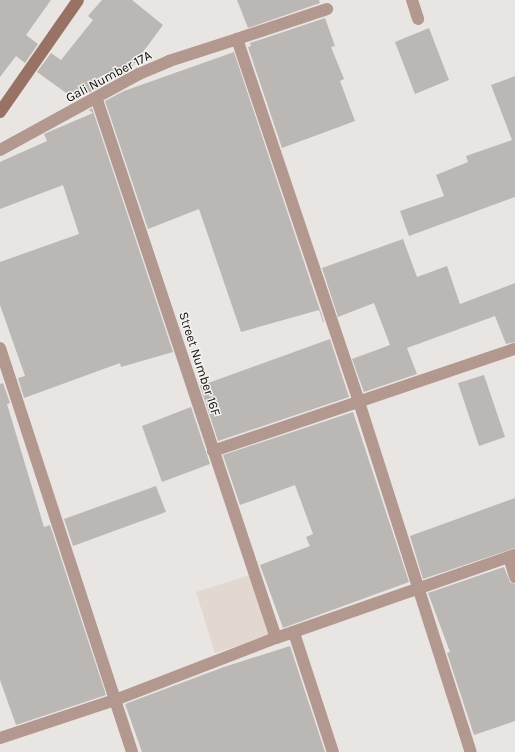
<!DOCTYPE html>
<html>
<head>
<meta charset="utf-8">
<style>
  body { margin:0 }
  #map { position:relative; width:515px; height:752px; overflow:hidden; background:#e8e5e2; font-family:Karla,sans-serif }
  div>[style] { position:absolute }
  [style*='--x'] { left:calc(var(--x)*1px); top:calc(var(--y)*1px); width:calc(var(--w)*1px); rotate:calc(var(--a)*1deg) }
  .built>* { inset:0; background:#e2d8d0 }
  .building>* { inset:0; background:#bbb7b5 }
  .street>* { height:12px; margin:-6px; padding:0 6px; transform-origin:6px; border-radius:6px; background:#b2988e }
  .secondary>* { height:12px; margin:-6px; padding:0 6px; transform-origin:6px; border-radius:6px; background:#987264 }
  span { translate:-50% -50%; white-space:nowrap; text-align:center; line-height:1.15; -webkit-text-stroke:3px #f5f2ef; paint-order:stroke }
  .street-label { font-size:13px; color:#100f0e }
</style>
</head>
<body>
<div id="map">
  <div class="built">
    <i style="clip-path:polygon(250px 575px,269px 636px,215px 653px,196px 592px)"></i>
  </div>
  <div class="building">
    <i style="clip-path:polygon(0 0,51px 0,26px 35px,38px 44px,25px 63px,16px 56px,0 77px)"></i>
    <i style="clip-path:polygon(102px 0,132px 0,163px 25px,129px 71px,76px 100px,37px 72px,51px 53px,61px 60px,93px 20px,88px 16px)"></i>
    <i style="clip-path:polygon(237px 0,319px 0,320px 3px,248px 28px)"></i>
    <i style="clip-path:polygon(325px 18px,335px 46px,331px 47px,344px 79px,340px 81px,355px 121px,282px 148px,248px 47px,251px 46px,250px 43px)"></i>
    <i style="clip-path:polygon(429px 28px,449px 80px,415px 94px,395px 42px)"></i>
    <i style="clip-path:polygon(234px 52px,324px 322px,323px 322px,319px 310px,241px 332px,199px 209px,148px 229px,105px 101px,124px 91px)"></i>
    <i style="clip-path:polygon(515px 76px,515px 197px,409px 236px,400px 211px,444px 196px,436px 175px,468px 162px,466px 156px,512px 140px,491px 85px)"></i>
    <i style="clip-path:polygon(92px 108px,173px 352px,121px 367px,120px 363px,24px 398px,18px 378px,25px 376px,0 305px,0 262px,79px 234px,63px 185px,0 209px,0 162px,47px 141px,44px 134px,93px 113px,89px 110px)"></i>
    <i style="clip-path:polygon(403px 239px,417px 277px,447px 266px,460px 304px,515px 283px,515px 342px,506px 344px,495px 316px,407px 348px,417px 374px,364px 392px,352px 359px,390px 345px,374px 303px,338px 317px,322px 268px)"></i>
    <i style="clip-path:polygon(330px 339px,349px 397px,218px 441px,200px 386px)"></i>
    <i style="clip-path:polygon(484px 375px,505px 437px,479px 446px,458px 383px)"></i>
    <i style="clip-path:polygon(3px 383px,10px 403px,7px 404px,44px 527px,50px 525px,106px 695px,16px 725px,0 680px,0 384px)"></i>
    <i style="clip-path:polygon(191px 407px,210px 464px,162px 482px,142px 426px)"></i>
    <i style="clip-path:polygon(353px 412px,409px 582px,283px 628px,260px 565px,310px 546px,306px 537px,313px 534px,295px 485px,240px 505px,223px 455px)"></i>
    <i style="clip-path:polygon(156px 486px,166px 512px,73px 546px,64px 519px)"></i>
    <i style="clip-path:polygon(515px 498px,515px 548px,423px 579px,410px 536px)"></i>
    <i style="clip-path:polygon(504px 567px,510px 582px,515px 584px,515px 721px,474px 735px,447px 653px,450px 652px,428px 593px)"></i>
    <i style="clip-path:polygon(290px 646px,325px 752px,142px 752px,125px 704px,224px 667px)"></i>
  </div>
  <div class="street">
    <i style="--x:412;--y:0;--w:20;--a:72"></i>
    <i style="--x:237;--y:39;--w:95;--a:-18.4"></i>
    <i style="--x:97;--y:100;--w:567;--a:71.6"></i>
    <i style="--x:0;--y:150;--w:158;--a:-28.7"></i>
    <i style="--x:139;--y:74;--w:33;--a:-23"></i>
    <i style="--x:169;--y:61;--w:71;--a:-17.9"></i>
    <i style="--x:237;--y:39;--w:383;--a:71.4"></i>
    <i style="--x:359;--y:402;--w:367;--a:72.3"></i>
    <i style="--x:0;--y:348;--w:425;--a:71.9"></i>
    <i style="--x:213;--y:451;--w:319;--a:-18.7"></i>
    <i style="--x:509;--y:557;--w:21;--a:73"></i>
    <i style="--x:294;--y:633;--w:125;--a:71.9"></i>
    <i style="--x:0;--y:738;--w:121;--a:-18.3"></i>
    <i style="--x:115;--y:700;--w:173;--a:-21.1"></i>
    <i style="--x:276;--y:638;--w:253;--a:-19.2"></i>
  </div>
  <div class="secondary">
    <i style="--x:0;--y:112;--w:136;--a:-55.1"></i>
  </div>
  <div class="street-label">
    <span style="left:109px;top:77px;rotate:-28deg">Gali Number 17A</span>
    <span style="left:199px;top:364px;rotate:72deg">Street Number 16F</span>
  </div>
</div>
</body>
</html>
